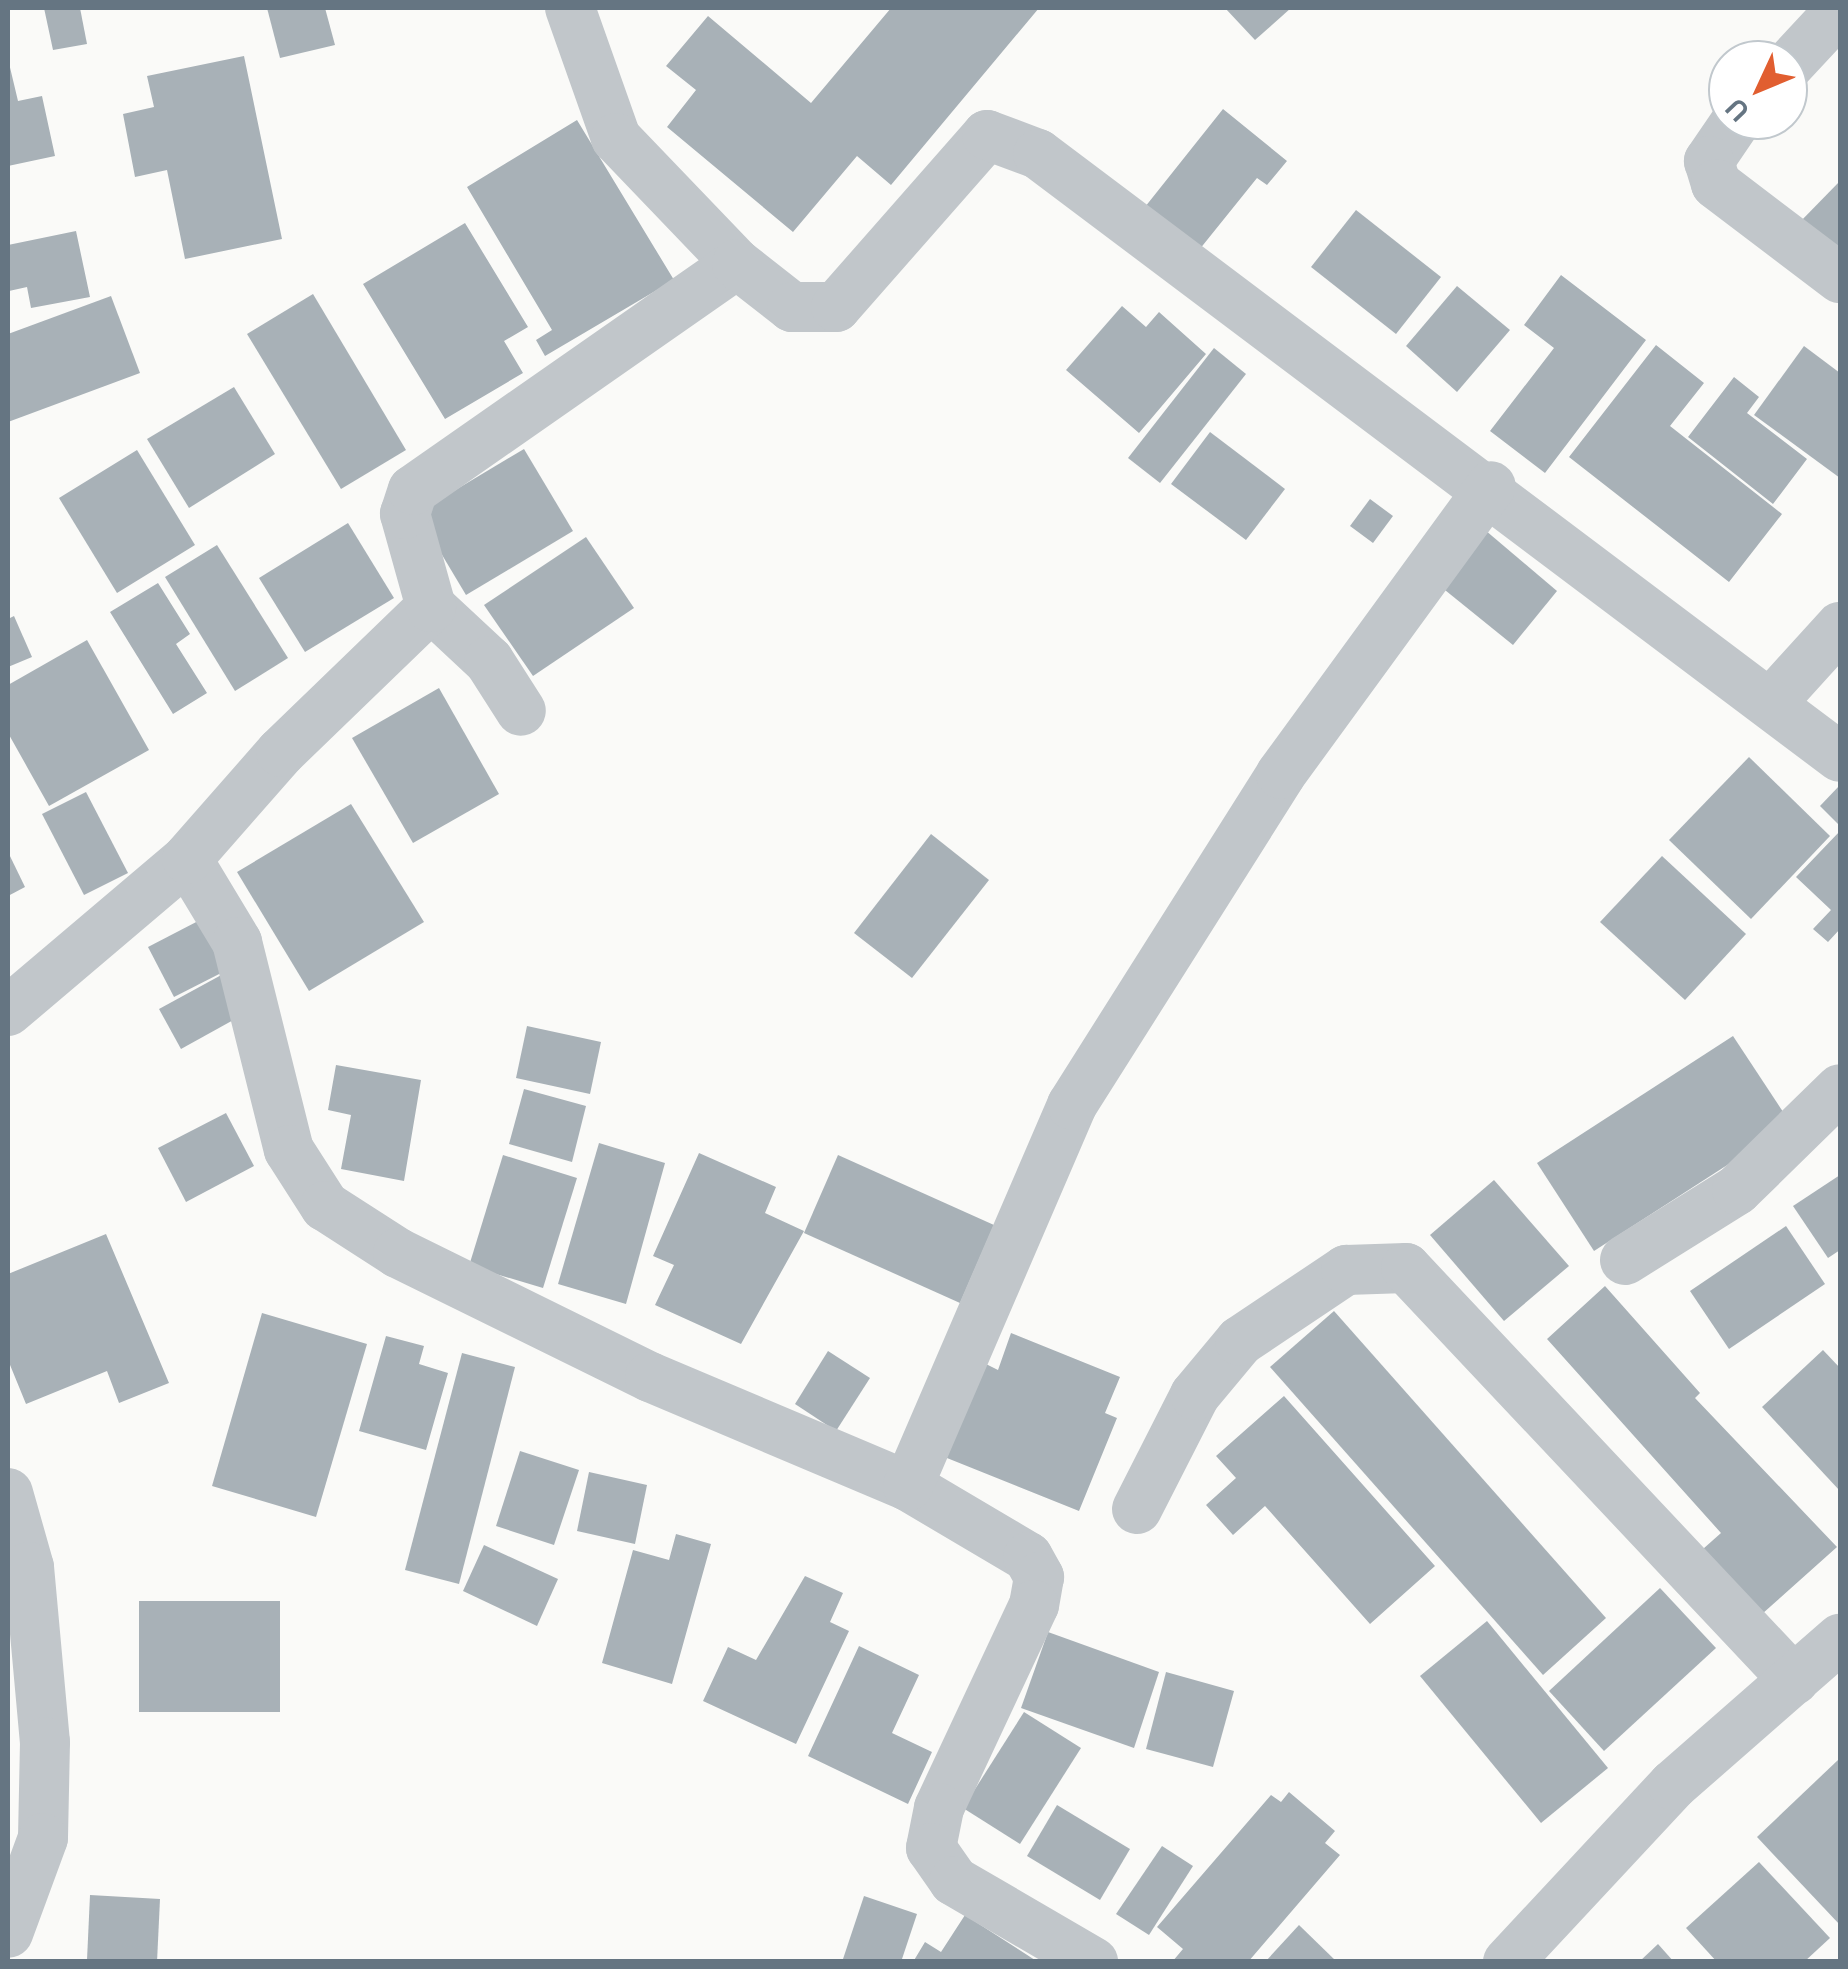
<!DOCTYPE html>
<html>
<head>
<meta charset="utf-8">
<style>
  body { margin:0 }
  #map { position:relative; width:1848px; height:1969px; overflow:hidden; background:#fafaf8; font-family:"DM Sans",sans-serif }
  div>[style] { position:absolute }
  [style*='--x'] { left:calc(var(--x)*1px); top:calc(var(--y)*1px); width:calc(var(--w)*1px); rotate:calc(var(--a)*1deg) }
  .building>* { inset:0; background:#a8b1b7 }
  .street>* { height:50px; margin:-25px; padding:0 25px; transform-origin:25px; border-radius:25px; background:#c1c6ca }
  span { translate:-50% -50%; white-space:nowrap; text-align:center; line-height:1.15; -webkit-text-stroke:10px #fff; paint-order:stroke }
  .frame { position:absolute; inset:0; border:10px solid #657582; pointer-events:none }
  .north { position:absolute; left:1708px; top:40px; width:100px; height:100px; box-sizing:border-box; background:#fff; border:2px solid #c1c8cd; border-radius:50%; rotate:226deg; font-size:28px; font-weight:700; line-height:40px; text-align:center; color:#657582 }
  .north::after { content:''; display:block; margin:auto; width:35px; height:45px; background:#e15e30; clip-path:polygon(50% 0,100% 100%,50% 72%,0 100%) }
</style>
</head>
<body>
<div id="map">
  <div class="building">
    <i style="clip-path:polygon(44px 8px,80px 8px,87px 44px,53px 50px)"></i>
    <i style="clip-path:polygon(267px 8px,325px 8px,335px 45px,280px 58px)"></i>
    <i style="clip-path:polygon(891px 8px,1039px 8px,891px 185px,857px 156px,793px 232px,667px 127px,696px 90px,666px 66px,708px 16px,811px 103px)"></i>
    <i style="clip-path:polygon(1225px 8px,1291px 8px,1255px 40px)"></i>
    <i style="clip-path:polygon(244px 56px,282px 239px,185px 259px,167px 170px,135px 177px,123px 114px,154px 107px,147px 76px)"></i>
    <i style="clip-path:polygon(8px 59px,18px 101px,42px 96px,55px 156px,8px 166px)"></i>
    <i style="clip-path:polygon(1223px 109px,1287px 161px,1267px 185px,1257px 178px,1195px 255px,1141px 212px)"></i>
    <i style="clip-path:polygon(577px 120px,674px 280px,545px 356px,536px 340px,552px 330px,467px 187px)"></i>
    <i style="clip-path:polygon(1840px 181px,1840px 265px,1798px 224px)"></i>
    <i style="clip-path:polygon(1356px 210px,1441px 277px,1396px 334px,1311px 267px)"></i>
    <i style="clip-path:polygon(465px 223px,528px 327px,504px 341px,523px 373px,445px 419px,363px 284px)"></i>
    <i style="clip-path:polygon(76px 231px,90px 297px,31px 308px,27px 287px,9px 291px,8px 245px)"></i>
    <i style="clip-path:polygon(1561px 275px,1646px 340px,1545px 473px,1490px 431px,1554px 348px,1524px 325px)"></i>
    <i style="clip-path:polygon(1457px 286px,1510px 330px,1457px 392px,1406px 346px)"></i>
    <i style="clip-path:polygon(313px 294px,406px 450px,341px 489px,247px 334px)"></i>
    <i style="clip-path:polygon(111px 296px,140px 373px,8px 422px,8px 334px)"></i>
    <i style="clip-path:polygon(1122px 306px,1146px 327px,1159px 312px,1206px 354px,1139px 433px,1066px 370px)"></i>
    <i style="clip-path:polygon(1656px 345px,1704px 383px,1670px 426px,1782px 514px,1729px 582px,1569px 457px)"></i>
    <i style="clip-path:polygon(1804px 346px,1840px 373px,1840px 478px,1754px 415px)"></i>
    <i style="clip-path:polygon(1214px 348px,1246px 374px,1160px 483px,1128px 458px)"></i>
    <i style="clip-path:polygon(1734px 377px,1759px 397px,1747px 413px,1807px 459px,1773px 504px,1688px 437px)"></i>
    <i style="clip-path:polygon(234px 387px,275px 454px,189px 508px,147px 439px)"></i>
    <i style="clip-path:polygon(1210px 432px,1285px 489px,1246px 540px,1171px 484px)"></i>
    <i style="clip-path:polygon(524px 449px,573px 531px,466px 595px,417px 513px)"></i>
    <i style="clip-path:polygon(137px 450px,195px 545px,117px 593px,59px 498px)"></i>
    <i style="clip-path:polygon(1370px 499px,1393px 516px,1373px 543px,1350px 526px)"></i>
    <i style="clip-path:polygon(348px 523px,394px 598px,305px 652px,259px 578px)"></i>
    <i style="clip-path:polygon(1485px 530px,1557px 591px,1513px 645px,1440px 586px)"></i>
    <i style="clip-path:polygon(586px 537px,634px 608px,533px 676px,484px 605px)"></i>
    <i style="clip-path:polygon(217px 545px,288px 658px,235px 691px,165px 577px)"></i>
    <i style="clip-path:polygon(158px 583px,190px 634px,176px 644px,207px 693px,173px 714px,110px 612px)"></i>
    <i style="clip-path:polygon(14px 616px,32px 657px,8px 667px,8px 619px)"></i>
    <i style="clip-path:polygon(87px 640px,149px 750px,49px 806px,8px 733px,8px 685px)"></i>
    <i style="clip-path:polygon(439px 688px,499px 794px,413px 843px,352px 738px)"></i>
    <i style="clip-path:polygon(1749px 757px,1830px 836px,1751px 919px,1669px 840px)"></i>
    <i style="clip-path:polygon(1840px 785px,1840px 826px,1820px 806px)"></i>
    <i style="clip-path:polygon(86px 792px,128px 873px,84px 895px,42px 814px)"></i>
    <i style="clip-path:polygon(351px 804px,424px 922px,309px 991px,237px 872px)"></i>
    <i style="clip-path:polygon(1840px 831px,1840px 929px,1828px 942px,1813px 929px,1831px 910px,1796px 877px)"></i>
    <i style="clip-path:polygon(931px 834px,989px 880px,912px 978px,854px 933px)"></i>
    <i style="clip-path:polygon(8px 852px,25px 887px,8px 896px)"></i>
    <i style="clip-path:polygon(1662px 856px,1746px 934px,1685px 1000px,1600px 922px)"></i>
    <i style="clip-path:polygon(202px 919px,229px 969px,174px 997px,148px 947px)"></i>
    <i style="clip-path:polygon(225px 973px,246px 1013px,181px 1049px,159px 1009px)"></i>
    <i style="clip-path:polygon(527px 1026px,601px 1042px,590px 1094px,516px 1078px)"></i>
    <i style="clip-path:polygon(1733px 1036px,1791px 1124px,1594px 1251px,1537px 1163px)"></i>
    <i style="clip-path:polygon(336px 1065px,421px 1080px,404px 1181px,341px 1169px,351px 1115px,328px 1110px)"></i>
    <i style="clip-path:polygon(524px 1089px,586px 1106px,572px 1162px,509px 1144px)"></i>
    <i style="clip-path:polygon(226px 1113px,254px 1166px,186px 1202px,158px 1148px)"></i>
    <i style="clip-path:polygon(599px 1143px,665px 1163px,626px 1304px,558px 1284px)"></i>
    <i style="clip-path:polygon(699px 1153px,776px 1187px,765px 1213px,804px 1231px,741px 1344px,655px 1305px,674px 1265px,653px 1256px)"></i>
    <i style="clip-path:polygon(503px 1155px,577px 1178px,543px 1288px,469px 1266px)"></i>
    <i style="clip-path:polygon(838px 1155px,994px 1225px,960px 1303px,804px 1233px)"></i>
    <i style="clip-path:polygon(1840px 1175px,1840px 1250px,1828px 1258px,1793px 1206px)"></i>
    <i style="clip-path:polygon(1494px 1180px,1569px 1266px,1504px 1321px,1430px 1235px)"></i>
    <i style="clip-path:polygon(1786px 1226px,1825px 1284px,1729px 1349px,1690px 1291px)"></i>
    <i style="clip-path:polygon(106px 1234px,169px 1383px,119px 1403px,107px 1371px,26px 1404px,8px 1360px,8px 1274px)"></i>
    <i style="clip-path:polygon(1605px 1286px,1700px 1393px,1695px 1398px,1837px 1547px,1762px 1614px,1703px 1549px,1721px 1533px,1547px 1339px)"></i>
    <i style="clip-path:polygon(1334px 1311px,1606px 1618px,1543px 1675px,1270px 1367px)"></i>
    <i style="clip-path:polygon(262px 1313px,367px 1344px,316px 1517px,212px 1486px)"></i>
    <i style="clip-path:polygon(1011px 1333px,1120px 1377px,1105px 1413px,1117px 1418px,1079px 1511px,932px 1452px,984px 1363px,998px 1370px)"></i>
    <i style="clip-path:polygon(386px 1336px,424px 1346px,419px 1364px,448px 1373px,426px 1450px,359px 1431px)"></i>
    <i style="clip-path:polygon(1823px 1350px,1840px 1368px,1840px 1491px,1762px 1407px)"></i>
    <i style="clip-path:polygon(828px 1351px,870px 1378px,836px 1431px,795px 1404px)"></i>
    <i style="clip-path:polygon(462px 1353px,515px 1367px,459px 1584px,405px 1570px)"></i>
    <i style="clip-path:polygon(1284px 1396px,1435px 1566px,1370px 1624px,1265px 1506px,1233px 1535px,1206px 1505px,1236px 1478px,1216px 1456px)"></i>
    <i style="clip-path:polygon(520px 1451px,579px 1470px,554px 1545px,496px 1526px)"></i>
    <i style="clip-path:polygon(589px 1472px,647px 1485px,635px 1544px,577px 1531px)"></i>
    <i style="clip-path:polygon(676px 1534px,711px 1544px,672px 1684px,602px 1663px,633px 1550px,669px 1560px)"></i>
    <i style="clip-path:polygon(484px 1545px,558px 1579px,537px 1626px,463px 1591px)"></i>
    <i style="clip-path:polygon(805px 1576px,843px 1593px,830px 1622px,849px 1631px,796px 1744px,703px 1701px,728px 1647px,756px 1660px)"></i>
    <i style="clip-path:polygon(1660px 1588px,1716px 1648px,1604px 1751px,1549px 1691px)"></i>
    <i style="clip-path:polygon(139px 1601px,280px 1601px,280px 1712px,139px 1712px)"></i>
    <i style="clip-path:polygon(1487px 1621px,1608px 1768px,1541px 1823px,1420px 1676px)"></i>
    <i style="clip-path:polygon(1048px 1632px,1159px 1672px,1134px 1748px,1021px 1708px)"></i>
    <i style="clip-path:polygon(859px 1646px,919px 1675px,892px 1733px,932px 1752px,908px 1804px,808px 1756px)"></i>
    <i style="clip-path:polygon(1166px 1672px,1234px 1691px,1213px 1767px,1146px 1749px)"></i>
    <i style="clip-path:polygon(1024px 1712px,1081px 1748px,1020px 1844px,963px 1808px)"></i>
    <i style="clip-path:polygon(1838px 1760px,1840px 1763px,1840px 1925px,1757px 1837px)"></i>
    <i style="clip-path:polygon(1289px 1792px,1335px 1831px,1325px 1843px,1340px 1855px,1248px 1962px,1172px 1962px,1183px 1949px,1157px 1927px,1271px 1795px,1281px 1802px)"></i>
    <i style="clip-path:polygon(1057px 1805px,1130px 1849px,1100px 1900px,1027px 1856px)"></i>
    <i style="clip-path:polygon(1162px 1846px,1193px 1866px,1149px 1935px,1116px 1914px)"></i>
    <i style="clip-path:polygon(1759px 1862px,1830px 1938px,1804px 1962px,1717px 1962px,1686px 1928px)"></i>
    <i style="clip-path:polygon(90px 1895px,160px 1899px,157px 1962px,87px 1960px)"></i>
    <i style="clip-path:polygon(864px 1896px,917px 1914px,901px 1962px,842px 1962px)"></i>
    <i style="clip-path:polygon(965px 1915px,1038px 1962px,913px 1962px,925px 1942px,941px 1952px)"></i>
    <i style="clip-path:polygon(1299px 1925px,1337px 1962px,1265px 1962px)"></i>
    <i style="clip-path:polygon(1658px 1944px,1674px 1962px,1639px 1962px)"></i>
  </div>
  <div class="street">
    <i style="--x:570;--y:8;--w:138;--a:70.5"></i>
    <i style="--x:616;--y:138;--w:175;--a:46.2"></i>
    <i style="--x:1788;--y:66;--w:76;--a:-47.1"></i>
    <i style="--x:1737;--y:120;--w:50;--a:124.3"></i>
    <i style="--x:1709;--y:161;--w:24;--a:73"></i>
    <i style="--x:1716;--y:184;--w:156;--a:37.2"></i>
    <i style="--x:431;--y:607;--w:79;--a:43"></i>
    <i style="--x:489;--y:661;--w:59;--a:57.4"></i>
    <i style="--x:1771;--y:703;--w:103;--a:-47.8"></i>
    <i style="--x:187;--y:859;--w:97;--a:58.9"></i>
    <i style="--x:237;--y:942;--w:214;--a:76"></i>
    <i style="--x:289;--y:1150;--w:67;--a:57.3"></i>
    <i style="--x:325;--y:1206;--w:87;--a:32.8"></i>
    <i style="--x:398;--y:1253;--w:281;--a:26.2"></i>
    <i style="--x:650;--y:1377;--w:280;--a:22.9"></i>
    <i style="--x:908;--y:1486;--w:139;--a:30.6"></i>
    <i style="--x:1028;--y:1557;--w:23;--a:61"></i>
    <i style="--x:1039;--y:1577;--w:28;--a:100"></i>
    <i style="--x:1034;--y:1605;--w:224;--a:115.1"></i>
    <i style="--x:939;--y:1808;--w:41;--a:101.3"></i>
    <i style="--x:931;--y:1848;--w:40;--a:55.1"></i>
    <i style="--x:954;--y:1881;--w:161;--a:30.2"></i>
    <i style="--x:8;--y:1011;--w:235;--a:-40.3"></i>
    <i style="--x:187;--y:859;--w:142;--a:-48.7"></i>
    <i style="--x:281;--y:752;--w:209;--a:-44"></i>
    <i style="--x:431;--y:607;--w:97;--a:-105.6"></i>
    <i style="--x:405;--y:514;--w:25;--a:-72"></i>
    <i style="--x:413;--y:490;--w:395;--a:-34.9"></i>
    <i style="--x:737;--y:264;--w:70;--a:38"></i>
    <i style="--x:792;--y:307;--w:44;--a:0"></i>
    <i style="--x:836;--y:307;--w:229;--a:-48.7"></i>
    <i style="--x:987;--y:135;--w:54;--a:20.4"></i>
    <i style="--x:1038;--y:154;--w:1003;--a:36.94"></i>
    <i style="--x:1625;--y:1260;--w:132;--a:-32"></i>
    <i style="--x:1737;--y:1190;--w:144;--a:-44.4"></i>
    <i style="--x:908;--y:1486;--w:415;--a:-66.7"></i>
    <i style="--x:1072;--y:1105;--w:391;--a:-57.7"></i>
    <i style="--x:1281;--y:774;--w:356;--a:-53.9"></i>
    <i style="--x:8;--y:1493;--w:77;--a:74.2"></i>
    <i style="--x:29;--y:1567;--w:176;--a:84.8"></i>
    <i style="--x:45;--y:1742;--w:96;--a:91.2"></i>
    <i style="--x:43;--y:1838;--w:101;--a:110.2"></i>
    <i style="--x:1137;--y:1509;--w:128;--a:-63"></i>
    <i style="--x:1195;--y:1395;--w:70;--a:-50.2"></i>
    <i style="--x:1240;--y:1341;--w:128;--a:-33.8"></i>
    <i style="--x:1346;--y:1270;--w:60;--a:-1.9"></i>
    <i style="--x:1406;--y:1268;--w:566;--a:46.72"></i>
    <i style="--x:1508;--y:1962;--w:242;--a:-47"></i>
    <i style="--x:1673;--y:1785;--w:222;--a:-41.2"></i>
  </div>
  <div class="frame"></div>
  <div class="north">U</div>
</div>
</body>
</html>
